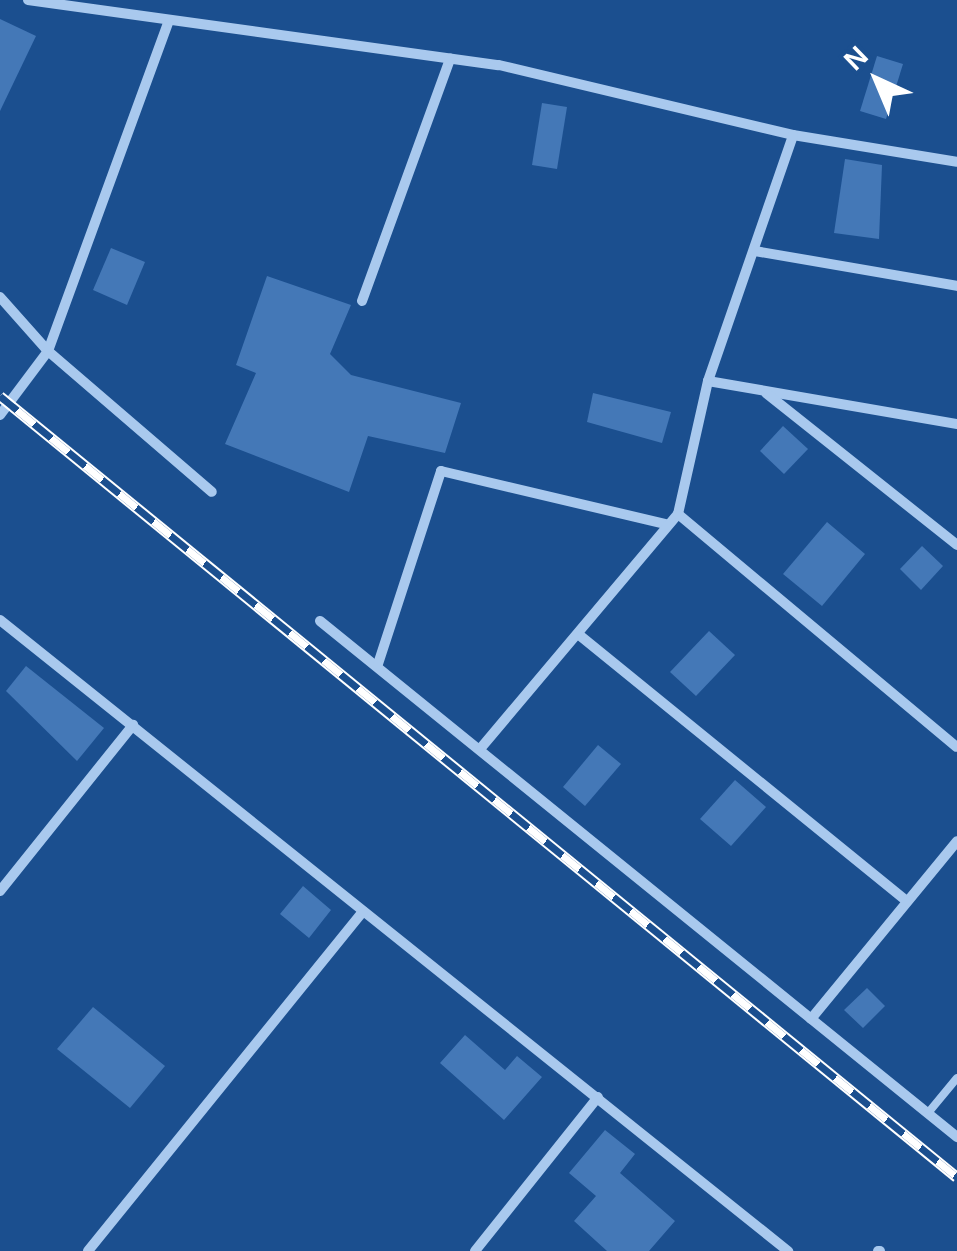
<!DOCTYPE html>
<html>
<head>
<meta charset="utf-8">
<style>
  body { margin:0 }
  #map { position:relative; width:957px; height:1251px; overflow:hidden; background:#1b4f8f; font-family:Helvetica,sans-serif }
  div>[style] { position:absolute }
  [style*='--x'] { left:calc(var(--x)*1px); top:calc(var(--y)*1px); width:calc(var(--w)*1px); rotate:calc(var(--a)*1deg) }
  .building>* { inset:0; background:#4478b7 }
  .lane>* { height:8px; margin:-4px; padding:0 4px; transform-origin:4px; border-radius:4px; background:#a9c9ee }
  .street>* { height:10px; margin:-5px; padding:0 5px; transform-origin:5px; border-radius:5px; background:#a9c9ee }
  .rail>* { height:11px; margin-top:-5.5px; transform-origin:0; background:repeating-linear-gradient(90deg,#1b4f8f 0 22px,#fff 0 44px); box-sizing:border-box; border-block:2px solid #fff }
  span { translate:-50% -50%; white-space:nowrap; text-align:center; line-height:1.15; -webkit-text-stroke:8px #1b4f8f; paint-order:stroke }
  .north { position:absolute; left:827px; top:30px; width:100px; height:100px; -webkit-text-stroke:8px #1b4f8f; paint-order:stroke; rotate:316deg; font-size:28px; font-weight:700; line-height:40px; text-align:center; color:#fff }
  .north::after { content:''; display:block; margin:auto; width:35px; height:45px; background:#fff; clip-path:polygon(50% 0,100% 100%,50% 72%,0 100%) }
</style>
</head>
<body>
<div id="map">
  <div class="building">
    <i style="clip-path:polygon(0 19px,36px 36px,0 111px)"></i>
    <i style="clip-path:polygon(877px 56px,903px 64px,886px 119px,860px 111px)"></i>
    <i style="clip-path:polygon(542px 103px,567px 107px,557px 169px,532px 165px)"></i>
    <i style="clip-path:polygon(845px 159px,882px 165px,879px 239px,834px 233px)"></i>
    <i style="clip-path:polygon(111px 248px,145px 262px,127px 305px,93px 290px)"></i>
    <i style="clip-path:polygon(267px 276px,351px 305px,330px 354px,351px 375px,461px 403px,445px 453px,368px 436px,349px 492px,225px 444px,256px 373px,236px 365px)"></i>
    <i style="clip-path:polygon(593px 393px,671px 412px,662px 443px,587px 422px)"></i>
    <i style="clip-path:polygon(783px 426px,808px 449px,784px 474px,760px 451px)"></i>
    <i style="clip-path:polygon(827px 522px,865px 554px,822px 606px,783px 574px)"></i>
    <i style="clip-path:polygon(922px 546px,943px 566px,921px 590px,900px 569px)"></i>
    <i style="clip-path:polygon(709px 631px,735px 655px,696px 696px,670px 672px)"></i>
    <i style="clip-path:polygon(26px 666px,104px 728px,77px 761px,6px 691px)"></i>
    <i style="clip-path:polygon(598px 745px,621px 764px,585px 806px,563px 787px)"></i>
    <i style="clip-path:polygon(735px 780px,766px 807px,731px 846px,700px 819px)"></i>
    <i style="clip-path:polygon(303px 886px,331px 910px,309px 938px,280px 914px)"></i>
    <i style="clip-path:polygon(867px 988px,885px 1006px,863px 1028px,844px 1010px)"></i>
    <i style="clip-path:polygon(93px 1007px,165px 1066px,130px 1108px,57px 1049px)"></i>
    <i style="clip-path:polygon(465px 1035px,505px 1070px,517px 1056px,542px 1077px,504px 1120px,440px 1063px)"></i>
    <i style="clip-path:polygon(605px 1130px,635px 1154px,620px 1173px,675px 1221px,649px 1251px,607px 1251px,574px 1221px,596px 1196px,569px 1173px)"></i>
  </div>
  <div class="lane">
    <i style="--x:928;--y:1113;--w:45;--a:-50.4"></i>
  </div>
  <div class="street">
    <i style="--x:28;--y:0;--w:475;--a:7.9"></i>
    <i style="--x:499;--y:65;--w:302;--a:13.4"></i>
    <i style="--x:793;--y:135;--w:166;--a:9.3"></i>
    <i style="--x:755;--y:251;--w:205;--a:9.8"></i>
    <i style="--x:0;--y:297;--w:72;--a:48.4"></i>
    <i style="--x:48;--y:351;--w:216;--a:40.7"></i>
    <i style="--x:362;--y:301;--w:258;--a:-70"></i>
    <i style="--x:708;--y:381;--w:253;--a:9.8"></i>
    <i style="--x:766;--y:393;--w:244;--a:38.5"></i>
    <i style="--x:0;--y:415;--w:80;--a:-53.1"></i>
    <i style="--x:48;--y:351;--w:349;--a:-69.9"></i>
    <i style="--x:678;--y:514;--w:363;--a:39.9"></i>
    <i style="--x:0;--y:620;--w:1010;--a:38.69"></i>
    <i style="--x:320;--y:621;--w:820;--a:39.01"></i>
    <i style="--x:578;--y:634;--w:424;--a:39.1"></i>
    <i style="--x:378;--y:664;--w:203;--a:-71.9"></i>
    <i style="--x:441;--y:471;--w:231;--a:13.3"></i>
    <i style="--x:480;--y:749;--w:307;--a:-49.9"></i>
    <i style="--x:678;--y:514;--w:136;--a:-77.3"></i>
    <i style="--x:708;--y:381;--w:260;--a:-70.9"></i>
    <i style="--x:0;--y:891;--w:213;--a:-51.3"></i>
    <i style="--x:811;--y:1019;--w:230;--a:-50.6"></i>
    <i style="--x:88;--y:1251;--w:437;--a:-51"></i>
    <i style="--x:475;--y:1251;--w:197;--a:-51.4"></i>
    <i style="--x:878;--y:1251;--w:2;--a:0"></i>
  </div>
  <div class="rail">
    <i style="--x:0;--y:396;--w:1235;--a:39.22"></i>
  </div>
  <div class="north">N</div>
</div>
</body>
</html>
